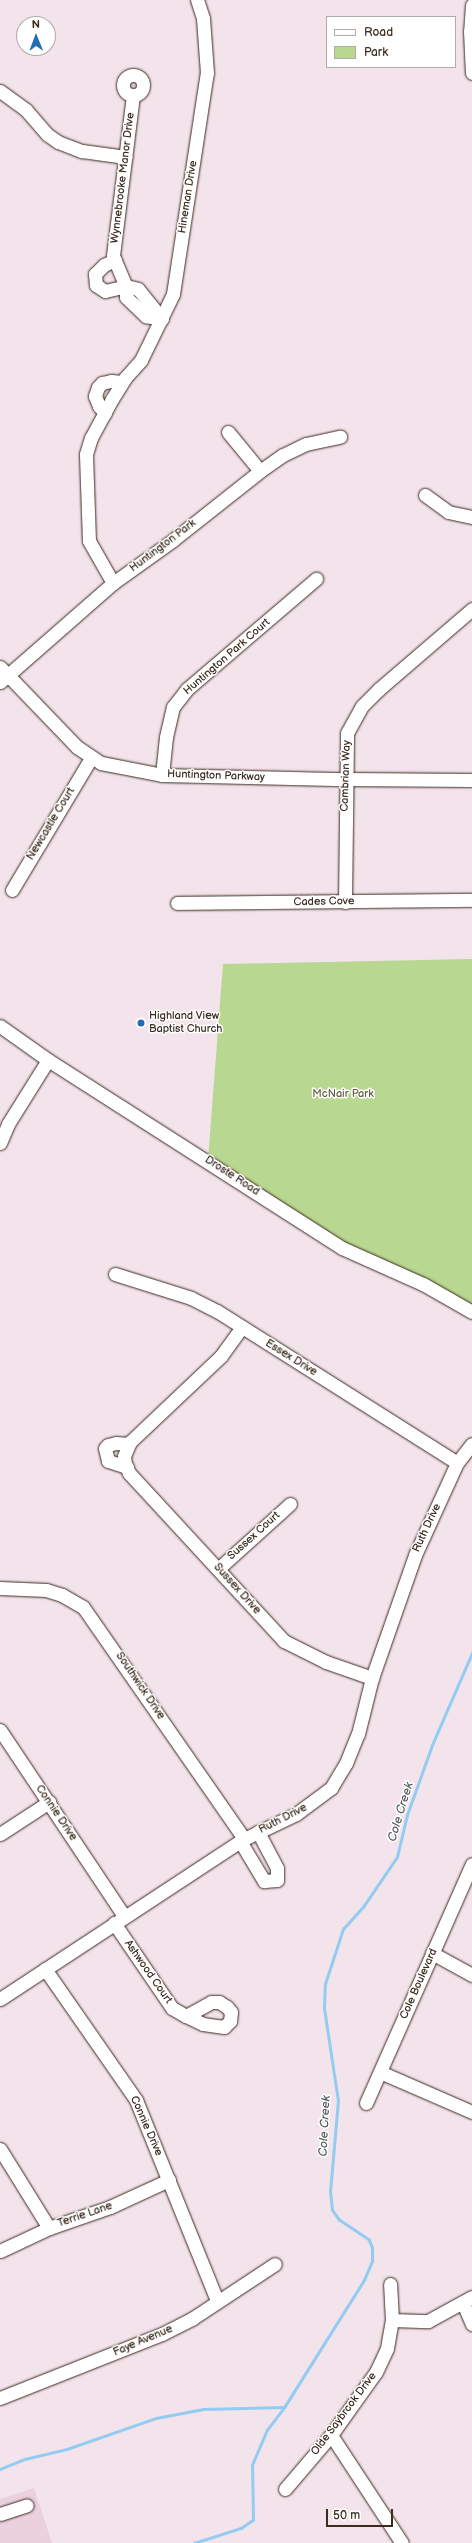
<!DOCTYPE html>
<html>
<head>
<meta charset="utf-8">
<style>
  body { margin:0 }
  #map { position:relative; width:472px; height:2543px; overflow:hidden; background:#f3e3eb; font-family:"Balsamiq Sans",sans-serif }
  div>[style] { position:absolute }
  [style*='--x'] { left:calc(var(--x)*1px); top:calc(var(--y)*1px); width:calc(var(--w)*1px); rotate:calc(var(--a)*1deg) }
  .built>* { inset:0; background:#ebd0dd }
  .green>* { inset:0; background:#b8d790 }
  .stream>* { height:2.5px; margin:-1.25px; padding:0 1.25px; transform-origin:1.25px; border-radius:1.25px; background:#93ccf2 }
  .roads { filter:drop-shadow(0 0 1px #3b2a1e) drop-shadow(0 0 1px #3b2a1e) }
  .minor>* { height:13px; margin:-6.5px; padding:0 6.5px; transform-origin:6.5px; border-radius:6.5px; background:#fff }
  .minor>.ring { margin:-6.5px; padding:0; box-sizing:content-box; background:none; border:13px solid #fff; border-radius:50% }
  .dots>* { width:11px; height:11px; translate:-50% -50%; box-sizing:border-box; border:2px solid #fff; border-radius:50% }
  span { translate:-50% -50%; white-space:nowrap; text-align:center; line-height:1.15; -webkit-text-stroke:3px #fff; paint-order:stroke }
  .street-label { font-size:11px; color:#3b2a1e }
  .poi-label { font-size:11px; color:#3b2a1e }
  .left { translate:0 -50%; text-align:left }
  .park-label { font-size:11px; color:#605e40 }
  .water-label { font-size:12px; color:#555b5e; font-style:italic }
  .legend { position:absolute; left:326px; top:16px; width:130px; height:52px; box-sizing:border-box; background:#fff; border:1px solid #b1aaa5; margin:0; padding:5px 7px; list-style:none; font-size:12px; color:#3b2a1e }
  .legend li { display:flex; align-items:center; gap:8px; height:20px }
  .legend b { width:20px; border:1px solid #b1aaa5 }
  .north { position:absolute; left:16px; top:16px; width:40px; height:40px; box-sizing:border-box; background:#fff; border:1px solid #b1aaa5; border-radius:50%; rotate:359deg; font-size:11px; font-weight:700; line-height:16px; text-align:center; color:#3b2a1e }
  .north::after { content:''; display:block; margin:auto; width:14px; height:18px; background:#1f6fb2; clip-path:polygon(50% 0,100% 100%,50% 72%,0 100%) }
  .scale { position:absolute; left:326px; top:2509px; width:67px; height:18px; box-sizing:border-box; border:2px solid #3b2a1e; border-top:0; padding-left:5px; font-size:12px; line-height:14px; white-space:nowrap; color:#3b2a1e; -webkit-text-stroke:3px #fff; paint-order:stroke }
</style>
</head>
<body>
<div id="map">
  <div class="built">
    <i style="clip-path:polygon(34px 2488px,52px 2543px,0 2543px,0 2499px)"></i>
  </div>
  <div class="green">
    <i style="clip-path:polygon(472px 959px,472px 1312px,342px 1248px,208px 1160px,223px 964px)"></i>
  </div>
  <div class="stream">
    <i style="--x:0;--y:2469;--w:27;--a:-22"></i>
    <i style="--x:25;--y:2459;--w:43;--a:-13.4"></i>
    <i style="--x:67;--y:2449;--w:94;--a:-19.2"></i>
    <i style="--x:156;--y:2418;--w:48;--a:-10.8"></i>
    <i style="--x:203;--y:2409;--w:81;--a:-1.4"></i>
    <i style="--x:194;--y:2543;--w:49;--a:-17.7"></i>
    <i style="--x:241;--y:2528;--w:14;--a:-34"></i>
    <i style="--x:253;--y:2520;--w:55;--a:-91"></i>
    <i style="--x:252;--y:2465;--w:38;--a:-67"></i>
    <i style="--x:267;--y:2430;--w:30;--a:-53"></i>
    <i style="--x:285;--y:2406;--w:149;--a:-57.9"></i>
    <i style="--x:364;--y:2280;--w:21;--a:-67"></i>
    <i style="--x:372;--y:2261;--w:13;--a:-90"></i>
    <i style="--x:372;--y:2248;--w:9;--a:-111"></i>
    <i style="--x:369;--y:2240;--w:36;--a:-146"></i>
    <i style="--x:339;--y:2220;--w:12;--a:-125"></i>
    <i style="--x:332;--y:2210;--w:18;--a:-96"></i>
    <i style="--x:330;--y:2192;--w:91;--a:-85"></i>
    <i style="--x:338;--y:2101;--w:94;--a:-98.6"></i>
    <i style="--x:324;--y:2008;--w:24;--a:-88"></i>
    <i style="--x:325;--y:1984;--w:58;--a:-71.9"></i>
    <i style="--x:343;--y:1929;--w:30;--a:-48"></i>
    <i style="--x:363;--y:1907;--w:60;--a:-55.8"></i>
    <i style="--x:397;--y:1857;--w:43;--a:-76.6"></i>
    <i style="--x:407;--y:1815;--w:74;--a:-70.3"></i>
    <i style="--x:432;--y:1745;--w:100;--a:-66.5"></i>
  </div>
  <div class="roads">
    <div class="minor">
      <i style="--x:472;--y:5;--w:26;--a:94"></i>
      <i style="--x:470;--y:31;--w:42;--a:87.3"></i>
      <i class="ring" style="left:123px;top:75px;width:7px;height:7px"></i>
      <i style="--x:0;--y:91;--w:32;--a:36"></i>
      <i style="--x:26;--y:110;--w:33;--a:49"></i>
      <i style="--x:48;--y:135;--w:12;--a:35"></i>
      <i style="--x:58;--y:142;--w:26;--a:21"></i>
      <i style="--x:82;--y:151;--w:44;--a:7.8"></i>
      <i style="--x:133;--y:95;--w:162;--a:97.1"></i>
      <i style="--x:113;--y:256;--w:33;--a:67"></i>
      <i style="--x:126;--y:286;--w:12;--a:14"></i>
      <i style="--x:138;--y:289;--w:38;--a:51"></i>
      <i style="--x:115;--y:260;--w:12;--a:156"></i>
      <i style="--x:104;--y:265;--w:13;--a:135"></i>
      <i style="--x:95;--y:274;--w:11;--a:85"></i>
      <i style="--x:96;--y:285;--w:11;--a:34"></i>
      <i style="--x:105;--y:291;--w:22;--a:-13"></i>
      <i style="--x:126;--y:286;--w:11;--a:90"></i>
      <i style="--x:126;--y:297;--w:28;--a:44"></i>
      <i style="--x:146;--y:316;--w:16;--a:11"></i>
      <i style="--x:105;--y:413;--w:9;--a:-131"></i>
      <i style="--x:99;--y:406;--w:11;--a:-112"></i>
      <i style="--x:95;--y:396;--w:9;--a:-72"></i>
      <i style="--x:98;--y:387;--w:6;--a:-45"></i>
      <i style="--x:102;--y:383;--w:9;--a:-13"></i>
      <i style="--x:111;--y:381;--w:11;--a:5"></i>
      <i style="--x:228;--y:432;--w:50;--a:50.6"></i>
      <i style="--x:425;--y:495;--w:29;--a:36"></i>
      <i style="--x:448;--y:512;--w:25;--a:12"></i>
      <i style="--x:113;--y:583;--w:48;--a:-119.7"></i>
      <i style="--x:89;--y:541;--w:87;--a:-92"></i>
      <i style="--x:86;--y:454;--w:17;--a:-73"></i>
      <i style="--x:91;--y:438;--w:44;--a:-61.7"></i>
      <i style="--x:112;--y:399;--w:25;--a:-58"></i>
      <i style="--x:125;--y:378;--w:24;--a:-48"></i>
      <i style="--x:141;--y:360;--w:73;--a:-64.1"></i>
      <i style="--x:173;--y:294;--w:224;--a:-81.3"></i>
      <i style="--x:207;--y:73;--w:55;--a:-94.2"></i>
      <i style="--x:203;--y:18;--w:19;--a:-108"></i>
      <i style="--x:0;--y:667;--w:111;--a:46.1"></i>
      <i style="--x:77;--y:747;--w:29;--a:34"></i>
      <i style="--x:101;--y:763;--w:62;--a:11.1"></i>
      <i style="--x:162;--y:775;--w:183;--a:1.3"></i>
      <i style="--x:345;--y:779;--w:127;--a:0.5"></i>
      <i style="--x:0;--y:682;--w:150;--a:-41.2"></i>
      <i style="--x:113;--y:583;--w:74;--a:-35.6"></i>
      <i style="--x:173;--y:540;--w:111;--a:-38.4"></i>
      <i style="--x:260;--y:471;--w:28;--a:-35"></i>
      <i style="--x:283;--y:455;--w:25;--a:-26"></i>
      <i style="--x:306;--y:444;--w:35;--a:-12"></i>
      <i style="--x:162;--y:775;--w:38;--a:-84"></i>
      <i style="--x:166;--y:737;--w:31;--a:-77"></i>
      <i style="--x:173;--y:707;--w:23;--a:-52"></i>
      <i style="--x:187;--y:689;--w:170;--a:-40.5"></i>
      <i style="--x:12;--y:890;--w:154;--a:-59.1"></i>
      <i style="--x:345;--y:902;--w:169;--a:-89.3"></i>
      <i style="--x:347;--y:733;--w:31;--a:-61"></i>
      <i style="--x:362;--y:706;--w:24;--a:-45"></i>
      <i style="--x:379;--y:689;--w:123;--a:-40.7"></i>
      <i style="--x:177;--y:903;--w:295;--a:-0.6"></i>
      <i style="--x:0;--y:1026;--w:59;--a:35.3"></i>
      <i style="--x:48;--y:1060;--w:349;--a:32.6"></i>
      <i style="--x:342;--y:1248;--w:89;--a:24"></i>
      <i style="--x:423;--y:1284;--w:56;--a:29.7"></i>
      <i style="--x:0;--y:1143;--w:21;--a:-67"></i>
      <i style="--x:8;--y:1124;--w:75;--a:-58"></i>
      <i style="--x:115;--y:1274;--w:80;--a:17.5"></i>
      <i style="--x:191;--y:1298;--w:29;--a:27"></i>
      <i style="--x:217;--y:1311;--w:284;--a:32.3"></i>
      <i style="--x:242;--y:1327;--w:36;--a:126"></i>
      <i style="--x:221;--y:1356;--w:125;--a:136.6"></i>
      <i style="--x:130;--y:1442;--w:15;--a:113"></i>
      <i style="--x:124;--y:1456;--w:8;--a:83"></i>
      <i style="--x:125;--y:1464;--w:10;--a:66"></i>
      <i style="--x:129;--y:1473;--w:229;--a:47.3"></i>
      <i style="--x:284;--y:1641;--w:47;--a:26.6"></i>
      <i style="--x:326;--y:1662;--w:49;--a:19.2"></i>
      <i style="--x:127;--y:1467;--w:20;--a:-162"></i>
      <i style="--x:108;--y:1461;--w:13;--a:-103"></i>
      <i style="--x:105;--y:1448;--w:4;--a:-45"></i>
      <i style="--x:108;--y:1445;--w:8;--a:-14"></i>
      <i style="--x:116;--y:1443;--w:13;--a:4"></i>
      <i style="--x:218;--y:1569;--w:97;--a:-42.1"></i>
      <i style="--x:0;--y:1588;--w:46;--a:2.5"></i>
      <i style="--x:46;--y:1590;--w:17;--a:17"></i>
      <i style="--x:62;--y:1595;--w:24;--a:30"></i>
      <i style="--x:83;--y:1607;--w:282;--a:55.2"></i>
      <i style="--x:0;--y:1730;--w:224;--a:56.3"></i>
      <i style="--x:0;--y:1834;--w:59;--a:-33.1"></i>
      <i style="--x:240;--y:1841;--w:47;--a:59"></i>
      <i style="--x:264;--y:1881;--w:13;--a:-4"></i>
      <i style="--x:277;--y:1880;--w:12;--a:-90"></i>
      <i style="--x:277;--y:1868;--w:41;--a:-117.8"></i>
      <i style="--x:114;--y:1923;--w:103;--a:55.7"></i>
      <i style="--x:172;--y:2008;--w:16;--a:30"></i>
      <i style="--x:186;--y:2016;--w:29;--a:-29"></i>
      <i style="--x:211;--y:2002;--w:8;--a:0"></i>
      <i style="--x:219;--y:2002;--w:9;--a:32"></i>
      <i style="--x:227;--y:2007;--w:6;--a:51"></i>
      <i style="--x:231;--y:2012;--w:9;--a:96"></i>
      <i style="--x:230;--y:2021;--w:8;--a:135"></i>
      <i style="--x:224;--y:2027;--w:21;--a:-172"></i>
      <i style="--x:203;--y:2024;--w:19;--a:-155"></i>
      <i style="--x:432;--y:1953;--w:46;--a:28.8"></i>
      <i style="--x:45;--y:1969;--w:160;--a:55.2"></i>
      <i style="--x:136;--y:2100;--w:216;--a:68"></i>
      <i style="--x:0;--y:1999;--w:292;--a:-33.3"></i>
      <i style="--x:244;--y:1839;--w:58;--a:-25.7"></i>
      <i style="--x:296;--y:1814;--w:44;--a:-36.6"></i>
      <i style="--x:331;--y:1788;--w:29;--a:-59"></i>
      <i style="--x:346;--y:1763;--w:31;--a:-68"></i>
      <i style="--x:358;--y:1734;--w:58;--a:-76"></i>
      <i style="--x:372;--y:1678;--w:130;--a:-70.7"></i>
      <i style="--x:415;--y:1555;--w:101;--a:-65.5"></i>
      <i style="--x:457;--y:1463;--w:24;--a:-52"></i>
      <i style="--x:380;--y:2072;--w:100;--a:23.5"></i>
      <i style="--x:366;--y:2103;--w:261;--a:-66.1"></i>
      <i style="--x:0;--y:2149;--w:93;--a:58.2"></i>
      <i style="--x:0;--y:2251;--w:54;--a:-25.1"></i>
      <i style="--x:49;--y:2228;--w:65;--a:-19"></i>
      <i style="--x:110;--y:2207;--w:65;--a:-24.6"></i>
      <i style="--x:463;--y:2303;--w:23;--a:67"></i>
      <i style="--x:392;--y:2320;--w:36;--a:2"></i>
      <i style="--x:428;--y:2321;--w:50;--a:-28.6"></i>
      <i style="--x:0;--y:2398;--w:174;--a:-21.6"></i>
      <i style="--x:162;--y:2334;--w:35;--a:-27"></i>
      <i style="--x:193;--y:2318;--w:98;--a:-33.4"></i>
      <i style="--x:331;--y:2435;--w:129;--a:56.7"></i>
      <i style="--x:285;--y:2489;--w:71;--a:-49.6"></i>
      <i style="--x:331;--y:2435;--w:77;--a:-54.5"></i>
      <i style="--x:376;--y:2372;--w:26;--a:-65"></i>
      <i style="--x:387;--y:2348;--w:28;--a:-80"></i>
      <i style="--x:392;--y:2320;--w:36;--a:-93"></i>
      <i style="--x:0;--y:2514;--w:28;--a:-18"></i>
    </div>
  </div>
  <div class="dots">
    <i style="left:141px;top:1023px;background:#1f6fb2"></i>
  </div>
  <div class="street-label">
    <span style="left:123px;top:178px;rotate:-83deg">Wynnebrooke Manor Drive</span>
    <span style="left:188px;top:197px;rotate:-81deg">Hineman Drive</span>
    <span style="left:163px;top:546px;rotate:-37deg">Huntington Park</span>
    <span style="left:227px;top:657px;rotate:-41deg">Huntington Park Court</span>
    <span style="left:216px;top:776px;rotate:2deg">Huntington Parkway</span>
    <span style="left:346px;top:776px;rotate:-88deg">Cambrian Way</span>
    <span style="left:51px;top:824px;rotate:-59deg">Newcastle Court</span>
    <span style="left:324px;top:902px;rotate:-1deg">Cades Cove</span>
    <span style="left:232px;top:1176px;rotate:33deg">Droste Road</span>
    <span style="left:291px;top:1358px;rotate:32deg">Essex Drive</span>
    <span style="left:427px;top:1528px;rotate:-65deg">Ruth Drive</span>
    <span style="left:254px;top:1536px;rotate:-42deg">Sussex Court</span>
    <span style="left:237px;top:1589px;rotate:48deg">Sussex Drive</span>
    <span style="left:140px;top:1686px;rotate:56deg">Southwick Drive</span>
    <span style="left:56px;top:1813px;rotate:56deg">Connie Drive</span>
    <span style="left:283px;top:1819px;rotate:-27deg">Ruth Drive</span>
    <span style="left:148px;top:1972px;rotate:55deg">Ashwood Court</span>
    <span style="left:419px;top:1984px;rotate:-66deg">Cole Boulevard</span>
    <span style="left:146px;top:2126px;rotate:66deg">Connie Drive</span>
    <span style="left:85px;top:2215px;rotate:-19deg">Terrie Lane</span>
    <span style="left:143px;top:2341px;rotate:-23deg">Faye Avenue</span>
    <span style="left:344px;top:2414px;rotate:-53deg">Olde Saybrcok Drive</span>
  </div>
  <div class="poi-label">
    <span class="left" style="left:149px;top:1023px">Highland View<br>Baptist Church</span>
  </div>
  <div class="park-label">
    <span style="left:343px;top:1094px">McNair Park</span>
  </div>
  <div class="water-label">
    <span style="left:401px;top:1812px;rotate:-73deg">Cole Creek</span>
    <span style="left:325px;top:2126px;rotate:-87deg">Cole Creek</span>
  </div>
  <ul class="legend">
  <li><b style="height:5px;background:#fff"></b>Road</li>
  <li><b style="height:11px;background:#b8d790"></b>Park</li>
  </ul>
  <div class="north">N</div>
  <div class="scale">50 m</div>
</div>
</body>
</html>
